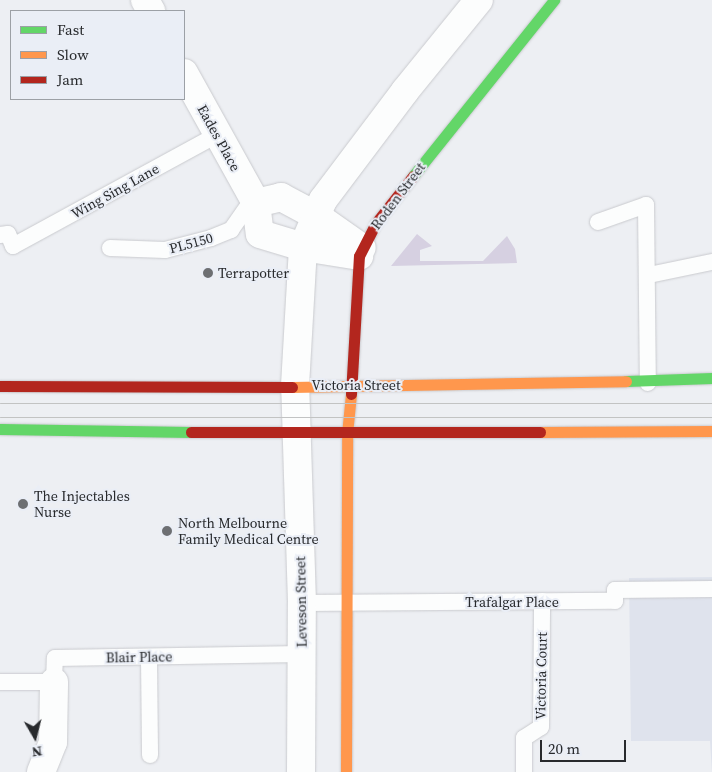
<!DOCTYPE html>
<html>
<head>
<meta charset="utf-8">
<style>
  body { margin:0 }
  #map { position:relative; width:712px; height:772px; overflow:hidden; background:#edeff3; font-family:"Source Serif 4",serif }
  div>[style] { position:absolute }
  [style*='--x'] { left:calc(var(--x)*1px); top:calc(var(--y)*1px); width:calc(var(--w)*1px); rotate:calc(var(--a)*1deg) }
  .built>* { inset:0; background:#dfe3ed }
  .green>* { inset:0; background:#d6d0e1 }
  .roads { filter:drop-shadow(0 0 1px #c9cace) drop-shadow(0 0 1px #c9cace) }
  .lane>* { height:16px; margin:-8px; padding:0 8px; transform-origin:8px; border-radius:8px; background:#fcfdfd }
  .street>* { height:28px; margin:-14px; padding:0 14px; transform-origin:14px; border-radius:14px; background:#fcfdfd }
  .fast>* { height:11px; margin:-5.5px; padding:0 5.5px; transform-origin:5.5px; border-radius:5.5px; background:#63d668 }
  .slow>* { height:11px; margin:-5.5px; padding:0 5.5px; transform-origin:5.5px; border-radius:5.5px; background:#ff974d }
  .jam>* { height:11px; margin:-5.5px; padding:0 5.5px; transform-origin:5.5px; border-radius:5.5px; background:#b3261e }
  .tram>* { height:1px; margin:-0.5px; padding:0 0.5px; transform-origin:0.5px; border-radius:0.5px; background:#c2c3c3 }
  .dots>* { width:14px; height:14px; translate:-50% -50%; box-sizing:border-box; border:2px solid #eaeef6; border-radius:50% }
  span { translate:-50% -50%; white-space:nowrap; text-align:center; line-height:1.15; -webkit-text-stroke:4px #eaeef6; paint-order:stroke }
  .street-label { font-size:14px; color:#282a2d }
  .poi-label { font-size:14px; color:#282a2d }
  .left { translate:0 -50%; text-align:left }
  .legend { position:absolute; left:10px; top:10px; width:175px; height:90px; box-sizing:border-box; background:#eaeef6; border:1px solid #9ca0a6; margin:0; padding:6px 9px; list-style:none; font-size:15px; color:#282a2d }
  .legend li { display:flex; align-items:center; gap:10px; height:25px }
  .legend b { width:25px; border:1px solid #9ca0a6 }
  .north { position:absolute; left:10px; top:712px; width:50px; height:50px; -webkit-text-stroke:4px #eaeef6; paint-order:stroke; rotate:172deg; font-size:14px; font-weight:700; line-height:20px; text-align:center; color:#282a2d }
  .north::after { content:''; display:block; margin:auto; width:18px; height:22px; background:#282a2d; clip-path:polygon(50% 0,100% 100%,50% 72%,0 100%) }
  .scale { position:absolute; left:540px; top:740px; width:86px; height:22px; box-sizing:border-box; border:2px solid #282a2d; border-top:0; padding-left:6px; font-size:15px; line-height:18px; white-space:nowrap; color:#282a2d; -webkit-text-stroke:4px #eaeef6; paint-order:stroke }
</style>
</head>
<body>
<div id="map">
  <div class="built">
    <i style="clip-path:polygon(712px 577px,712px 772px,710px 741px,631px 741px,629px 578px)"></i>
  </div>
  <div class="green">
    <i style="clip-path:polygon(417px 234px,432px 246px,420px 250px,420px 261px,483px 261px,507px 236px,515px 249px,517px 263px,391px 266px)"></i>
  </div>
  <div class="roads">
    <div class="lane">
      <i style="--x:598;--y:222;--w:51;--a:-19.5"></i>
      <i style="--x:646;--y:205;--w:178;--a:89.4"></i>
      <i style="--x:0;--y:235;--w:8;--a:-7"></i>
      <i style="--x:8;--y:234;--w:13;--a:67"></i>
      <i style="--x:13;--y:246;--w:232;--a:-28.6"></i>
      <i style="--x:110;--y:248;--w:55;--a:2.1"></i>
      <i style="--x:165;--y:250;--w:48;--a:-14.6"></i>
      <i style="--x:211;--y:238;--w:22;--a:-22"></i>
      <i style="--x:231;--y:230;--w:39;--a:-55"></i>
      <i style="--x:649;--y:275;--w:64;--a:-11.7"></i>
      <i style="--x:302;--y:603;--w:313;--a:-0.4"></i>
      <i style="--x:615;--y:601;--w:11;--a:-90"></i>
      <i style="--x:615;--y:590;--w:97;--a:-0.6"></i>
      <i style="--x:149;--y:657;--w:98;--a:89.4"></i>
      <i style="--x:0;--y:682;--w:54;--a:0"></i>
      <i style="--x:54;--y:682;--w:24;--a:-88"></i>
      <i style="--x:55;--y:658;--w:247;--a:-0.9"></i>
      <i style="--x:524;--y:772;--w:34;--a:-90"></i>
      <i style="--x:524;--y:738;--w:20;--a:-33"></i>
      <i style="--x:541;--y:727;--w:126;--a:-89.5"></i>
    </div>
    <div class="street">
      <i style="--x:145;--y:0;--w:13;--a:61"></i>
      <i style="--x:184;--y:73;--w:149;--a:61"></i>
      <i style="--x:256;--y:203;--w:31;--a:83"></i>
      <i style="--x:260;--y:234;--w:45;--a:16.8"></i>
      <i style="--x:303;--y:247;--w:57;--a:9.1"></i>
      <i style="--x:256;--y:203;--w:26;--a:-13"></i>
      <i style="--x:281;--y:197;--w:38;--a:28"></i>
      <i style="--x:315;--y:215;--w:57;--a:35.1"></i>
      <i style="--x:41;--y:772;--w:32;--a:-68"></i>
      <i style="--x:53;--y:742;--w:60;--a:-89"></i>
      <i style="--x:301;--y:772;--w:169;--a:-89.7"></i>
      <i style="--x:302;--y:603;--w:217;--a:-91.8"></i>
      <i style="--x:295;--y:386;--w:139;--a:-86.7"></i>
      <i style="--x:303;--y:247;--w:51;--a:-66.9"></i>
      <i style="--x:323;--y:200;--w:136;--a:-53"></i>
      <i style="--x:405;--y:91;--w:117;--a:-50.9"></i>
    </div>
    <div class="fast">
      <i style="--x:413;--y:176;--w:226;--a:-51.3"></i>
      <i style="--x:626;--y:381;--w:86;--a:-2"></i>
      <i style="--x:0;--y:429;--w:191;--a:0.9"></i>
    </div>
    <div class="slow">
      <i style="--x:292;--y:387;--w:334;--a:-1"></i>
      <i style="--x:540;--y:432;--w:172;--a:-0.3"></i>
      <i style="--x:346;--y:772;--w:338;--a:-89.8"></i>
      <i style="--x:347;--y:434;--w:40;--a:-84.3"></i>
    </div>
    <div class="jam">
      <i style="--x:0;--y:386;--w:292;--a:0.2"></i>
      <i style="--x:351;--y:394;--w:138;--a:-86.7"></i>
      <i style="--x:359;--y:256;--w:36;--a:-63"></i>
      <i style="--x:375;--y:224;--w:61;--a:-51.6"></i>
      <i style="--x:191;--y:432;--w:349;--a:0"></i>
    </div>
  </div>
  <div class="tram">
    <i style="--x:0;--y:403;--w:712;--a:0"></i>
    <i style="--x:0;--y:417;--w:712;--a:0"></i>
  </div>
  <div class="dots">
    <i style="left:208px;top:273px;background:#6d6f72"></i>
    <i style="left:23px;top:504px;background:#6d6f72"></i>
    <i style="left:167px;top:531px;background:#6d6f72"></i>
  </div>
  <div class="street-label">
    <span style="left:219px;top:138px;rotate:61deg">Eades Place</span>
    <span style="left:115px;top:191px;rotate:-29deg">Wing Sing Lane</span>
    <span style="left:398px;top:196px;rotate:-53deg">Roden Street</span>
    <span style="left:191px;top:243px;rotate:-15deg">PL5150</span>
    <span style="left:356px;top:385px">Victoria Street</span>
    <span style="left:301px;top:602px;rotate:-91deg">Leveson Street</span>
    <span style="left:512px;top:602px">Trafalgar Place</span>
    <span style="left:139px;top:657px;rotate:-1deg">Blair Place</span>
    <span style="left:541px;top:676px;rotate:-89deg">Victoria Court</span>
  </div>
  <div class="poi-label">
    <span class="left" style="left:218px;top:273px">Terrapotter</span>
    <span class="left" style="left:34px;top:504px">The Injectables<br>Nurse</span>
    <span class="left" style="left:178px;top:531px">North Melbourne<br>Family Medical Centre</span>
  </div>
  <ul class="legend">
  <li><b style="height:6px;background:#63d668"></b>Fast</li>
  <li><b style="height:6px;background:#ff974d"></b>Slow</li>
  <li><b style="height:6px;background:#b3261e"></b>Jam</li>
  </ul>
  <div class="north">N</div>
  <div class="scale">20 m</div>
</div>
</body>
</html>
